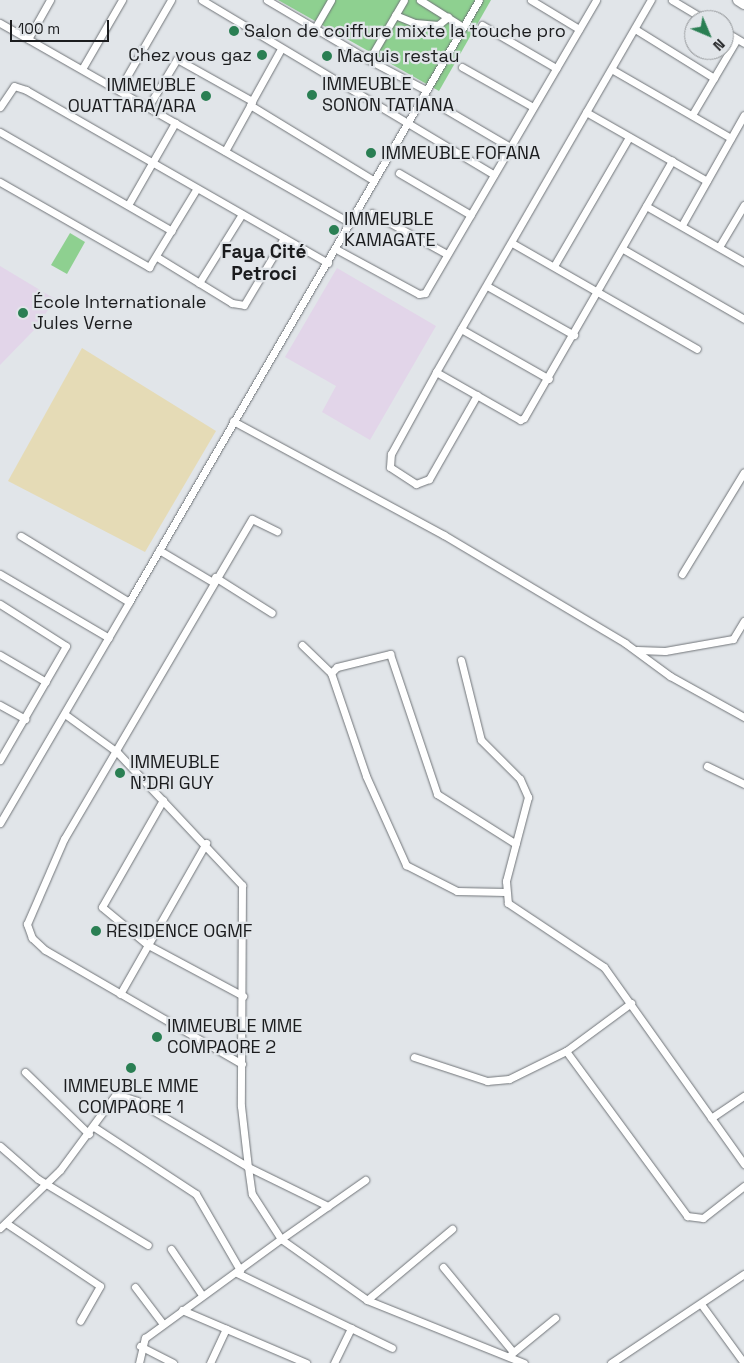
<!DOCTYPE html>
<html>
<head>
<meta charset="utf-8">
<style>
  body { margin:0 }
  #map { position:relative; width:744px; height:1363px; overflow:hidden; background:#e1e5e9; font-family:"Space Grotesk",sans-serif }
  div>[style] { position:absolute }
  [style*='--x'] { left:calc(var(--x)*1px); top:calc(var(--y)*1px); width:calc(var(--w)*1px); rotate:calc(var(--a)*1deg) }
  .education>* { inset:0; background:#e2d5e9 }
  .green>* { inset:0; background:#8ed090 }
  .sand>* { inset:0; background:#e5dbb6 }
  .roads { filter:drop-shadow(0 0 1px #707478) drop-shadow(0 0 1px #707478) }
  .minor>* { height:7px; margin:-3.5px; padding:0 3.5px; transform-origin:3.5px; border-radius:3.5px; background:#fff }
  .secondary>* { height:10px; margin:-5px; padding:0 5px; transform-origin:5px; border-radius:5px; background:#fff }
  .dots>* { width:14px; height:14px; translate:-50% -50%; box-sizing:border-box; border:2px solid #e1e5e9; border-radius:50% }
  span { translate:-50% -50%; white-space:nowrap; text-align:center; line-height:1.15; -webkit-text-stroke:4.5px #e1e5e9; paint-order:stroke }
  .poi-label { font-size:18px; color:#1b1c1e }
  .left { translate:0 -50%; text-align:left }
  .right { translate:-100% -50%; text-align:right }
  .neighbourhood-label { font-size:19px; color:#1b1c1e; font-weight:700 }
  .north { position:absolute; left:684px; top:10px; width:50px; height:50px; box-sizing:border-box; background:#e1e5e9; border:1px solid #929598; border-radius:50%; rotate:135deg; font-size:14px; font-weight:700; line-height:20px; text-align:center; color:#1b1c1e }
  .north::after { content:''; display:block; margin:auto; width:18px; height:22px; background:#2a7f53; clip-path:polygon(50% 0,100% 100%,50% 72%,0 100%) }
  .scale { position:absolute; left:10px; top:20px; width:99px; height:22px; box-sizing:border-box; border:2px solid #1b1c1e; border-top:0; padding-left:6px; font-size:15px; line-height:18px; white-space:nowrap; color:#1b1c1e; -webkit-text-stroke:4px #e1e5e9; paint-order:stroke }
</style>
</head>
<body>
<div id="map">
  <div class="education">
    <i style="clip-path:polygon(0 266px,55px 299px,37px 327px,0 365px)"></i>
    <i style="clip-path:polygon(337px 268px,436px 326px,370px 440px,322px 412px,336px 386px,285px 357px)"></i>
  </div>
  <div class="green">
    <i style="clip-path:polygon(278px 0,491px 0,439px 91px)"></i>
    <i style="clip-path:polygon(70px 233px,85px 242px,67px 274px,51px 265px)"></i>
  </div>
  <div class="sand">
    <i style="clip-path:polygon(82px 348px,216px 431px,145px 552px,8px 481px)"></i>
  </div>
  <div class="roads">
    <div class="minor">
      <i style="--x:202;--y:0;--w:340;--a:30.9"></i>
      <i style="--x:267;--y:0;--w:118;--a:30.5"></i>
      <i style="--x:369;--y:60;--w:69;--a:-59.7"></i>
      <i style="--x:420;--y:0;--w:51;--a:32.1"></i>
      <i style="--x:531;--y:0;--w:56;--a:31.1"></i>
      <i style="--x:672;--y:0;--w:39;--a:31"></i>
      <i style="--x:395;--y:15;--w:22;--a:22"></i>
      <i style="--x:415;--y:23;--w:23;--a:5"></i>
      <i style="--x:438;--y:25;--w:13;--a:-39"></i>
      <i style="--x:0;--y:23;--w:403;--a:29.7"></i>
      <i style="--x:482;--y:25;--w:86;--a:30.2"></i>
      <i style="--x:315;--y:28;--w:32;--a:-60"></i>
      <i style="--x:635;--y:29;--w:93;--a:31.8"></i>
      <i style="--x:724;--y:31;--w:23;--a:31"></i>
      <i style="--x:28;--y:39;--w:45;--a:-60.6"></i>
      <i style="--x:369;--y:60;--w:64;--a:27.8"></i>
      <i style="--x:462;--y:67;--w:81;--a:29.4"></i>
      <i style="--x:82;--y:69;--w:80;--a:-59.9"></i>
      <i style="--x:613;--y:70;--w:136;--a:30"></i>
      <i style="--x:119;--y:90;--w:104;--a:-60"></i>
      <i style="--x:423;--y:96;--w:101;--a:30.4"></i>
      <i style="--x:250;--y:105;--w:144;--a:31.4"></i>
      <i style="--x:0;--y:107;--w:25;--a:-56"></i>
      <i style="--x:14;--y:86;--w:13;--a:18"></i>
      <i style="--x:26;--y:90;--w:348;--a:29.8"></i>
      <i style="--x:148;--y:107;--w:56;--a:-58.9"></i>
      <i style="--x:177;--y:59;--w:86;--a:29.2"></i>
      <i style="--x:252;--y:101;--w:60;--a:-60.9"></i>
      <i style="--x:586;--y:112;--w:139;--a:29.7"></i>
      <i style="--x:692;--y:115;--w:88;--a:-59.4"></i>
      <i style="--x:0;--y:132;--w:198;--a:29.9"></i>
      <i style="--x:225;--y:151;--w:56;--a:-61.1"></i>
      <i style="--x:399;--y:173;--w:83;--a:30.3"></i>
      <i style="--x:0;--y:182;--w:172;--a:29.7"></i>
      <i style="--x:149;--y:267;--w:92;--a:-58.7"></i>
      <i style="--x:128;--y:205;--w:95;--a:-60.2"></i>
      <i style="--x:646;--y:206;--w:113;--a:29.7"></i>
      <i style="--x:372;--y:213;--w:85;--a:28.7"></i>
      <i style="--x:682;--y:225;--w:126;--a:-60.6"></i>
      <i style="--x:512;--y:243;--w:213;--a:29.8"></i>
      <i style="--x:719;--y:247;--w:49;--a:-59.2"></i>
      <i style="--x:336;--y:249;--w:94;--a:28.5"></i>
      <i style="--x:419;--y:294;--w:6;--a:-9"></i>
      <i style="--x:425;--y:293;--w:339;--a:-59.7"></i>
      <i style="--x:623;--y:249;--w:140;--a:30"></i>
      <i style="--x:157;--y:257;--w:88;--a:31.5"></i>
      <i style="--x:232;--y:303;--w:12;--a:9"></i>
      <i style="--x:244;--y:305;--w:78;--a:-59.2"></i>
      <i style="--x:554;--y:266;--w:149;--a:-59.8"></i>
      <i style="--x:199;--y:283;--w:81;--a:-58.1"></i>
      <i style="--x:487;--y:286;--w:100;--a:29.4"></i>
      <i style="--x:461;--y:329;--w:101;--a:29.6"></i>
      <i style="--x:436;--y:372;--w:97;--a:29.7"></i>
      <i style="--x:520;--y:420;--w:4;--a:-27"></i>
      <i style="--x:524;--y:418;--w:297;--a:-60.1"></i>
      <i style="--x:477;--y:395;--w:97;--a:119.7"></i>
      <i style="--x:429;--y:479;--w:14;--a:159"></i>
      <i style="--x:416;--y:484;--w:31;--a:-147"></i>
      <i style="--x:390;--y:467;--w:13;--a:-86"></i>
      <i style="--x:391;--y:454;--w:94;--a:-61.2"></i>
      <i style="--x:436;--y:372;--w:430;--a:-60"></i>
      <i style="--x:233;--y:421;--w:240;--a:28.4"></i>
      <i style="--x:444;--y:535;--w:211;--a:30.8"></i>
      <i style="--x:625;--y:643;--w:56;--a:36.3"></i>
      <i style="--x:670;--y:676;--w:85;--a:29"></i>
      <i style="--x:159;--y:550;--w:63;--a:30.7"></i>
      <i style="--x:0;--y:574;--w:126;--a:30.4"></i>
      <i style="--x:682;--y:574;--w:119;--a:-58.7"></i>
      <i style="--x:215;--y:577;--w:67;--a:32.3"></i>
      <i style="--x:129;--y:602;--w:696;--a:-59.83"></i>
      <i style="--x:0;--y:604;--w:78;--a:32.5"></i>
      <i style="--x:66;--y:646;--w:132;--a:120.1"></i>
      <i style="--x:302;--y:645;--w:40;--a:44"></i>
      <i style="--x:331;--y:673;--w:109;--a:71.2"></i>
      <i style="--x:366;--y:776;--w:98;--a:65.8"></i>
      <i style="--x:406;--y:865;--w:57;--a:27"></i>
      <i style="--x:457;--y:891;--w:48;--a:1.2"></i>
      <i style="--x:637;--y:650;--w:28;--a:2"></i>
      <i style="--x:665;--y:651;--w:69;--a:-10"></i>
      <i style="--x:733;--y:639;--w:21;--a:-59"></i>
      <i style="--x:0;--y:655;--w:53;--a:30.4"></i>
      <i style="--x:461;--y:660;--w:82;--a:76"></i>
      <i style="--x:481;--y:740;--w:55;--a:45"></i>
      <i style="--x:520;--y:779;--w:20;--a:66"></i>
      <i style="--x:528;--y:797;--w:87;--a:104.7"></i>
      <i style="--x:506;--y:881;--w:22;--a:85"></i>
      <i style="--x:508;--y:903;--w:115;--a:33.7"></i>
      <i style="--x:604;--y:967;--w:242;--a:54.6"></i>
      <i style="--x:331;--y:673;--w:8;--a:-45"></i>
      <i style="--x:337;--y:667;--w:55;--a:-13.8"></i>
      <i style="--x:390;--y:654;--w:148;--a:71.4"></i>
      <i style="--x:437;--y:794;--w:93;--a:32.3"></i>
      <i style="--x:0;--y:705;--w:29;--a:29"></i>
      <i style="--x:66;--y:715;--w:63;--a:36"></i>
      <i style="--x:117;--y:752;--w:183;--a:46.8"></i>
      <i style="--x:242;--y:885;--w:221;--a:90.3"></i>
      <i style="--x:241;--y:1106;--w:61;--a:83.5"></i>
      <i style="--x:248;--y:1167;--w:89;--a:26"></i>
      <i style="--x:707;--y:766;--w:41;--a:25.9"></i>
      <i style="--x:163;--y:800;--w:123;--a:119.7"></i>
      <i style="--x:102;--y:907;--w:60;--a:39.6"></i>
      <i style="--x:148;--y:945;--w:108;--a:28.2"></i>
      <i style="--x:0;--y:823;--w:256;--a:-59.7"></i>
      <i style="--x:129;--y:602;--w:127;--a:-148.6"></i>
      <i style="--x:120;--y:994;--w:174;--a:-60.3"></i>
      <i style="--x:566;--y:1051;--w:205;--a:53.7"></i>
      <i style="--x:687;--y:1216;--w:16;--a:7"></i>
      <i style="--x:703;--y:1218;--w:52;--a:-38"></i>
      <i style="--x:414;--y:1057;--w:77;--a:18.2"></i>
      <i style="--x:487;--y:1081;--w:22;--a:-5"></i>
      <i style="--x:509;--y:1079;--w:64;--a:-26.2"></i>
      <i style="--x:566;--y:1051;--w:81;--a:-36.4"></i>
      <i style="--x:242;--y:1064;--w:228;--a:-149.9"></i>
      <i style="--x:45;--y:950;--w:18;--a:-137"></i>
      <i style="--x:32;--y:938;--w:15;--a:-110"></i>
      <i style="--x:27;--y:924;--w:93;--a:-66.5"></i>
      <i style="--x:64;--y:839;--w:371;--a:-59.6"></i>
      <i style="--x:252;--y:519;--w:28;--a:26"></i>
      <i style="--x:25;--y:1072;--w:89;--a:44.1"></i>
      <i style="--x:711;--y:1118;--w:40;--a:-34"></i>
      <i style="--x:94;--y:1127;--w:122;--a:33.3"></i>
      <i style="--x:196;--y:1194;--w:88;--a:59.9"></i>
      <i style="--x:0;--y:1146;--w:50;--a:41"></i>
      <i style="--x:38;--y:1179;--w:128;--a:31"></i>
      <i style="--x:6;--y:1223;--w:113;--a:33.8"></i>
      <i style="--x:100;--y:1286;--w:40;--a:119.7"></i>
      <i style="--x:0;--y:1228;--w:83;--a:-44"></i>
      <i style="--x:60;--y:1170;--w:94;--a:-53.6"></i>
      <i style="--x:116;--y:1094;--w:22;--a:18"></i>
      <i style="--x:137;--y:1101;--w:129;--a:30.7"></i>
      <i style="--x:248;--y:1167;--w:27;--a:82"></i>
      <i style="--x:252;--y:1194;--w:54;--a:57.2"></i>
      <i style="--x:281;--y:1239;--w:103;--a:-35.1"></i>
      <i style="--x:171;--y:1249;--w:55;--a:56"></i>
      <i style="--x:443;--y:1267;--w:110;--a:50.5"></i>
      <i style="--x:237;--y:1273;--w:172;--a:25.8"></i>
      <i style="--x:135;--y:1287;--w:46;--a:52.9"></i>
      <i style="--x:367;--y:1300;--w:111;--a:-39.9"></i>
      <i style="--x:701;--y:1304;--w:73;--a:53.9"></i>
      <i style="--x:182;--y:1310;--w:135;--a:23.1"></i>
      <i style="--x:140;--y:1346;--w:37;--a:27"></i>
      <i style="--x:511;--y:1354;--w:57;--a:-39.3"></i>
      <i style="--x:139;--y:1363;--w:26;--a:-77"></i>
      <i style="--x:145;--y:1338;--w:168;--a:-36.1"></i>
      <i style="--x:281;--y:1239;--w:105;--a:35.3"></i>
      <i style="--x:367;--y:1300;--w:169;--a:21.9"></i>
      <i style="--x:210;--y:1363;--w:38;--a:-65"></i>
      <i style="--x:334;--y:1363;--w:39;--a:-64"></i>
      <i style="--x:611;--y:1363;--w:160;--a:-33.8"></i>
    </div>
    <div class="secondary">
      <i style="--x:738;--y:0;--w:7;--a:34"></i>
    </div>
  </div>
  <div class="dots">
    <i style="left:234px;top:31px;background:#2a7f53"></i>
    <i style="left:262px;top:55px;background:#2a7f53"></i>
    <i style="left:327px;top:56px;background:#2a7f53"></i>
    <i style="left:312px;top:95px;background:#2a7f53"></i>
    <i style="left:206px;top:96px;background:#2a7f53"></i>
    <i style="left:371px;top:153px;background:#2a7f53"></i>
    <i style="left:334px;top:230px;background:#2a7f53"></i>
    <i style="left:23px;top:313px;background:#2a7f53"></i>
    <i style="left:120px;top:773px;background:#2a7f53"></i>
    <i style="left:96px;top:931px;background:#2a7f53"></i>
    <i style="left:157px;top:1037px;background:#2a7f53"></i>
    <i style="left:131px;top:1068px;background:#2a7f53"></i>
  </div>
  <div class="poi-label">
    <span class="left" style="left:244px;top:31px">Salon de coiffure mixte la touche pro</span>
    <span class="right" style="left:252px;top:55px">Chez vous gaz</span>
    <span class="left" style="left:337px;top:56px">Maquis restau</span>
    <span class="left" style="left:322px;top:95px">IMMEUBLE<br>SONON TATIANA</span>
    <span class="right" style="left:196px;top:96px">IMMEUBLE<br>OUATTARA/ARA</span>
    <span class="left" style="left:381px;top:153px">IMMEUBLE FOFANA</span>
    <span class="left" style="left:344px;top:230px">IMMEUBLE<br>KAMAGATE</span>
    <span class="left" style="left:33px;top:313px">École Internationale<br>Jules Verne</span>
    <span class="left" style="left:130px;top:773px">IMMEUBLE<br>N'DRI GUY</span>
    <span class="left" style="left:106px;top:931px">RESIDENCE OGMF</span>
    <span class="left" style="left:167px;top:1037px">IMMEUBLE MME<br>COMPAORE 2</span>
    <span style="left:131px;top:1097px">IMMEUBLE MME<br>COMPAORE 1</span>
  </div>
  <div class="neighbourhood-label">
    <span style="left:264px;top:263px">Faya Cité<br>Petroci</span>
  </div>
  <div class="north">N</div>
  <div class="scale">100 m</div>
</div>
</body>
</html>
